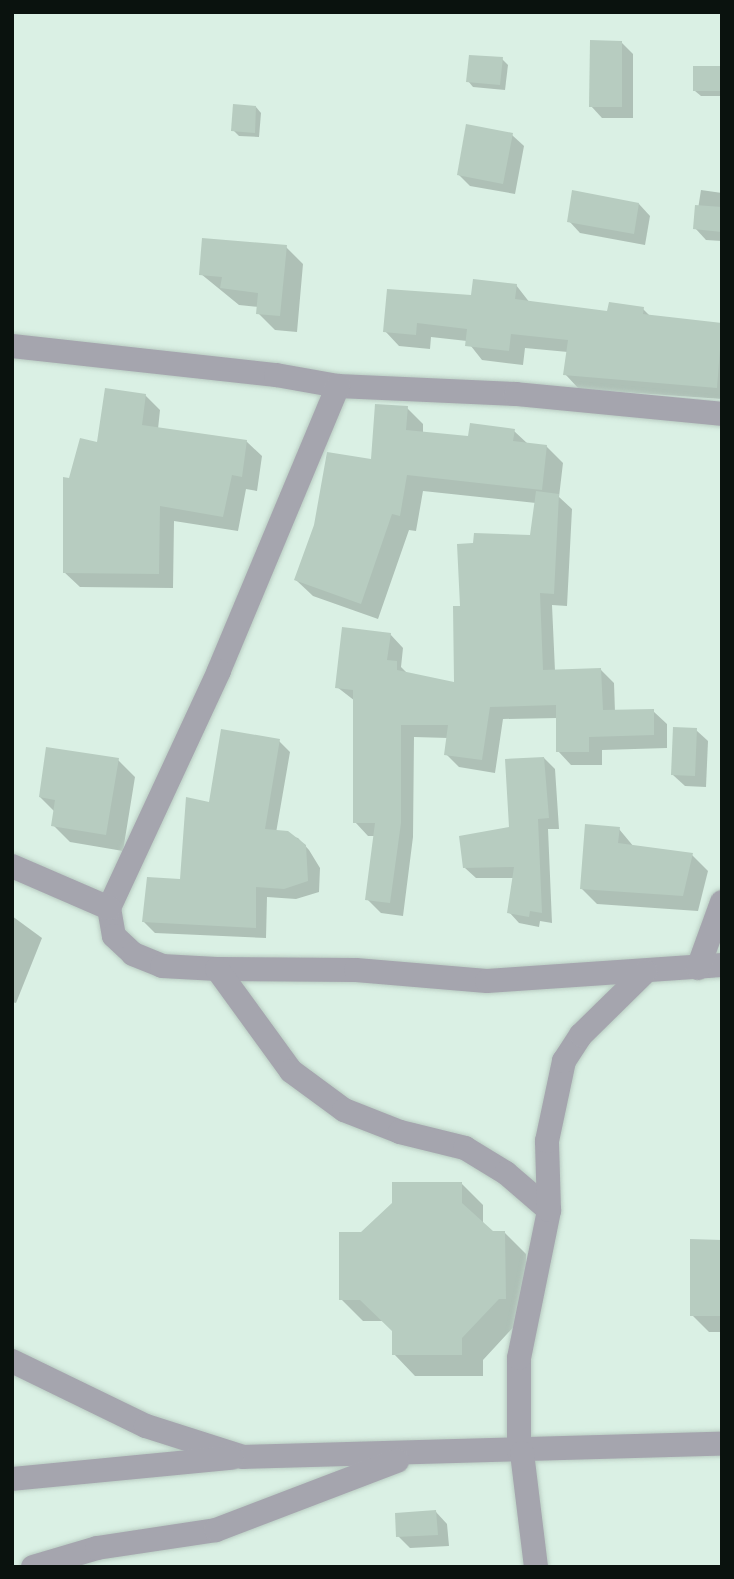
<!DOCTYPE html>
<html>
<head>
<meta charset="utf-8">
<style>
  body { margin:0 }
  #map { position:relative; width:734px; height:1579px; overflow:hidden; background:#daf0e4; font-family:Poppins,sans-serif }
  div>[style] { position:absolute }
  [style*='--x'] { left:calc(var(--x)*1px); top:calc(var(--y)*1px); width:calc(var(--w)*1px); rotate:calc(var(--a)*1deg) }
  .shadow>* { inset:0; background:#0003 }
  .building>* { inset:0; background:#b7ccc0 }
  .roads { filter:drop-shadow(0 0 2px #b9ccc2) drop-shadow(0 0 2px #b9ccc2) }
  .minor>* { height:24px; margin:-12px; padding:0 12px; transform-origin:12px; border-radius:12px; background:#a5a5ae }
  span { translate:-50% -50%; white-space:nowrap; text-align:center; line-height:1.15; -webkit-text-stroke:5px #e8fef1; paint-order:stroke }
  .frame { position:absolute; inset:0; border:14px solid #0a120e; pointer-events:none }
</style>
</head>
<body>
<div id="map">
  <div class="shadow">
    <i style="clip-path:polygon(622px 43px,633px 54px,633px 118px,602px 118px,591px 106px)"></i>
    <i style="clip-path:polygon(502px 59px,508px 65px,505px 90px,473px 87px,468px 81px)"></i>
    <i style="clip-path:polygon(722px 69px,722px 96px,701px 96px,695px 91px)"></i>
    <i style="clip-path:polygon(256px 107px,261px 113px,259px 137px,239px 136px,233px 130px)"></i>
    <i style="clip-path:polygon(512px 135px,524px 146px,515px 194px,470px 186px,458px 174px)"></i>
    <i style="clip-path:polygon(701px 190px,722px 193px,722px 241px,706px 240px,695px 228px)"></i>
    <i style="clip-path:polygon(639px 204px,650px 216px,645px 245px,580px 233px,569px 221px)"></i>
    <i style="clip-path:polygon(286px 247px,303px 264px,297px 332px,275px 330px,258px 313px,259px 307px,239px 305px,201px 274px)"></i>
    <i style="clip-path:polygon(516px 285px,530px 303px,609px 313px,643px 309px,651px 317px,722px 327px,722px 399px,579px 389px,565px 374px,568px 352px,525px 348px,523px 365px,482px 360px,467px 341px,431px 337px,430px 349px,399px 346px,385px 331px,473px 297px)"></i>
    <i style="clip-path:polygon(145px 395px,160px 410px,158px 429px,246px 441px,262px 456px,257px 491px,246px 489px,238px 531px,174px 521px,173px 588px,80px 587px,64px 572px,70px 480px)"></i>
    <i style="clip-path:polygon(407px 408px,423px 424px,423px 433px,470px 438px,514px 431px,528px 444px,546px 446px,563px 463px,559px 497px,572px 509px,567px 606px,552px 605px,555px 671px,601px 670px,614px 683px,615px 712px,653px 711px,667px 724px,667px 748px,602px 750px,602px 765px,571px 765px,558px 751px,558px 718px,503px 719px,495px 773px,459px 767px,446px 754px,448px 738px,414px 737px,413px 837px,403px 916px,381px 913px,367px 899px,375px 836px,368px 836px,355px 822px,355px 701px,337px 687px,390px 634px,403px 648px,401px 667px,409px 675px,455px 685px,462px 608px,532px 537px,536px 503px,423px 491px,416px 531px,409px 530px,378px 619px,313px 596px,296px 580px)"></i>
    <i style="clip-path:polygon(696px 730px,708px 741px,706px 787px,685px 786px,673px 775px)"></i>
    <i style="clip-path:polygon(279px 741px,290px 752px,276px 833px,298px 838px,309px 850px,320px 868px,319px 892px,296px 899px,267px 897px,266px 938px,155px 933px,144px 922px,182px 881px,210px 804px)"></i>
    <i style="clip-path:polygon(544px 758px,555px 769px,559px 829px,548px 829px,552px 923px,540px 921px,539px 927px,519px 923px,509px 912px,514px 878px,476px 878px,465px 868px,511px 829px)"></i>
    <i style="clip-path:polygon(118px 760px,135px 777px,123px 851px,70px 842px,53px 825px,55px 812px,40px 797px)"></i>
    <i style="clip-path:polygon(619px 829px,634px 847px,692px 855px,708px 871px,698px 911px,597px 904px,581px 888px)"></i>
    <i style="clip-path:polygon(12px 916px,42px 938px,16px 1003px,12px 1002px)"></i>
    <i style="clip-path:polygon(462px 1184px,483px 1205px,483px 1224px,492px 1233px,505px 1233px,526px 1254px,526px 1320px,520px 1320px,483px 1360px,483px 1376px,415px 1376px,394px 1354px,394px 1331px,383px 1321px,363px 1321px,341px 1299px,362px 1233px)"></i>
    <i style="clip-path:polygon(722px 1241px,722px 1332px,709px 1332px,692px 1315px)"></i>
    <i style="clip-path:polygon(436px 1512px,447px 1524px,449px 1546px,410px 1548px,398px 1536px)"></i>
  </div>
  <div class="building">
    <i style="clip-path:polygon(590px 40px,622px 41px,622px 107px,589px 107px)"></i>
    <i style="clip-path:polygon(469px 55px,503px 57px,500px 85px,466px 82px)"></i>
    <i style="clip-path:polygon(693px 66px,721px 66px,721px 91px,693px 91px)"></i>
    <i style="clip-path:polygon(233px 104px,256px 106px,255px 133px,231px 131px)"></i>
    <i style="clip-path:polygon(466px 124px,513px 133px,503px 184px,457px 175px)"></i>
    <i style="clip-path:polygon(572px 190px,639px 203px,634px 234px,567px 222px)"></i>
    <i style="clip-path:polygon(695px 205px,722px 207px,722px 232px,693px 229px)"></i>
    <i style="clip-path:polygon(202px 238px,287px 245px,280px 316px,256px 314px,258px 293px,220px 288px,222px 277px,199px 275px)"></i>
    <i style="clip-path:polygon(473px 279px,517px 284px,515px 299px,607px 311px,609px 302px,644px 307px,643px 314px,722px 323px,717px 388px,563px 375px,568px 340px,511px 334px,509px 351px,465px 346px,467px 329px,417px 323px,416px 335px,383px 332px,387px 289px,471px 295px)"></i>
    <i style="clip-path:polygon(105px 388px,146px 394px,142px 425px,247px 440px,242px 477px,232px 475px,223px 517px,160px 506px,159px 574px,63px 573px,63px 477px,69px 478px,80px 438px,97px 442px)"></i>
    <i style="clip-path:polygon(375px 404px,408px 406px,406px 430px,468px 436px,470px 423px,515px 429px,513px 441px,547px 445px,542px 490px,407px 475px,400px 516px,392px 514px,361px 604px,294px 580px,314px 525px,327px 452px,371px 459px)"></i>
    <i style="clip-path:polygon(536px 491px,559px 494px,554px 594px,540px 593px,543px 670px,601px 668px,603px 710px,654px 709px,654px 735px,589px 737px,589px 752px,556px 752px,556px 705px,490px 707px,482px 760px,444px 755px,448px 725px,401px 725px,401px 823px,390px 903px,365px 900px,375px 823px,353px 823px,353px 690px,335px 688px,342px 627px,391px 633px,387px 660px,397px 661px,397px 670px,454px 682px,453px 606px,460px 606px,457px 544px,473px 543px,474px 533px,530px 535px)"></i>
    <i style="clip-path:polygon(673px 727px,697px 728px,695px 776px,671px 775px)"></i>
    <i style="clip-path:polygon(221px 729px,280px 739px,265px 829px,288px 831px,306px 845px,308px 881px,284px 889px,256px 887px,256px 928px,142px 922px,147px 877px,180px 879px,186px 797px,209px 802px)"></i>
    <i style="clip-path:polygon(46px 747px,119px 758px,106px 835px,51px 826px,55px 800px,39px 797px)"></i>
    <i style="clip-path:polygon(544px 757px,549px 818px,538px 819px,542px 913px,530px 911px,529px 917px,507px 913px,514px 867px,463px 868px,459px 836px,509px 827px,505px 759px)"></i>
    <i style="clip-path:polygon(585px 824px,620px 827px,618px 843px,693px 853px,683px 896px,580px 889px)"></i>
    <i style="clip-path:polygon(392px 1182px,462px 1182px,462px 1203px,493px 1231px,505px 1231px,506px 1299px,499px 1299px,462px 1338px,462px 1355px,392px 1355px,392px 1331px,360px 1300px,339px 1300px,339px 1232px,361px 1232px,392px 1203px)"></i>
    <i style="clip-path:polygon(690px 1239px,722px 1240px,722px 1316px,690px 1316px)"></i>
    <i style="clip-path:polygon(436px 1510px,438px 1535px,396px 1537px,395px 1513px)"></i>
  </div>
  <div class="roads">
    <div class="minor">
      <i style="--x:12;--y:346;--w:266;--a:6.3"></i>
      <i style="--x:276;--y:375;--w:63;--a:10.1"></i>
      <i style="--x:338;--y:386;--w:178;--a:2.6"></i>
      <i style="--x:516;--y:394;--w:207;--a:5.5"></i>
      <i style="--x:338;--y:386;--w:309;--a:112.7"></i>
      <i style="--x:219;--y:671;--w:261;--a:114.9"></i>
      <i style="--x:109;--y:908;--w:28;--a:80"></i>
      <i style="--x:114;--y:936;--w:26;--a:43"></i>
      <i style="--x:133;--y:954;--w:31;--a:22"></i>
      <i style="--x:162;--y:966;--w:55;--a:3.1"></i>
      <i style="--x:217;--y:969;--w:139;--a:0.4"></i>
      <i style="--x:356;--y:970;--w:131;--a:4.8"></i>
      <i style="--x:487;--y:981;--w:236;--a:-3.9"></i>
      <i style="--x:12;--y:866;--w:106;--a:23.4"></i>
      <i style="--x:698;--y:968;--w:70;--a:-70"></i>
      <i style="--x:217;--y:969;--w:126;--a:54"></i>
      <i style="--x:291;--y:1071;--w:66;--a:36.3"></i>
      <i style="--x:344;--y:1110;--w:60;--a:21.4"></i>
      <i style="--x:400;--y:1132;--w:67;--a:13.8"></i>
      <i style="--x:465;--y:1148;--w:48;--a:31.4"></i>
      <i style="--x:506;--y:1173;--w:57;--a:40.7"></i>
      <i style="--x:12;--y:1361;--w:149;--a:25.9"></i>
      <i style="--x:146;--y:1426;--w:102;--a:17.7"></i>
      <i style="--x:243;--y:1457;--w:479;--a:-1.6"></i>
      <i style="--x:519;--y:1451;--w:93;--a:-90"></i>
      <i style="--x:519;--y:1358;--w:151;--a:-78.5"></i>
      <i style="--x:549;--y:1210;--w:69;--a:-91.7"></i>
      <i style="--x:547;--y:1141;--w:82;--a:-78"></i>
      <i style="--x:564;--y:1061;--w:31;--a:-57"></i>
      <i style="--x:581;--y:1035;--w:90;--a:-44.5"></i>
      <i style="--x:522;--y:1453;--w:115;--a:83"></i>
      <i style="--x:12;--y:1479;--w:221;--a:-5.5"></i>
      <i style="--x:33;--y:1567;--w:67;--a:-16.5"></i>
      <i style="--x:97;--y:1548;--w:120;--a:-8.6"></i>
      <i style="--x:216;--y:1530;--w:194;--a:-20.9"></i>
    </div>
  </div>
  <div class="frame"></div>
</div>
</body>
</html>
